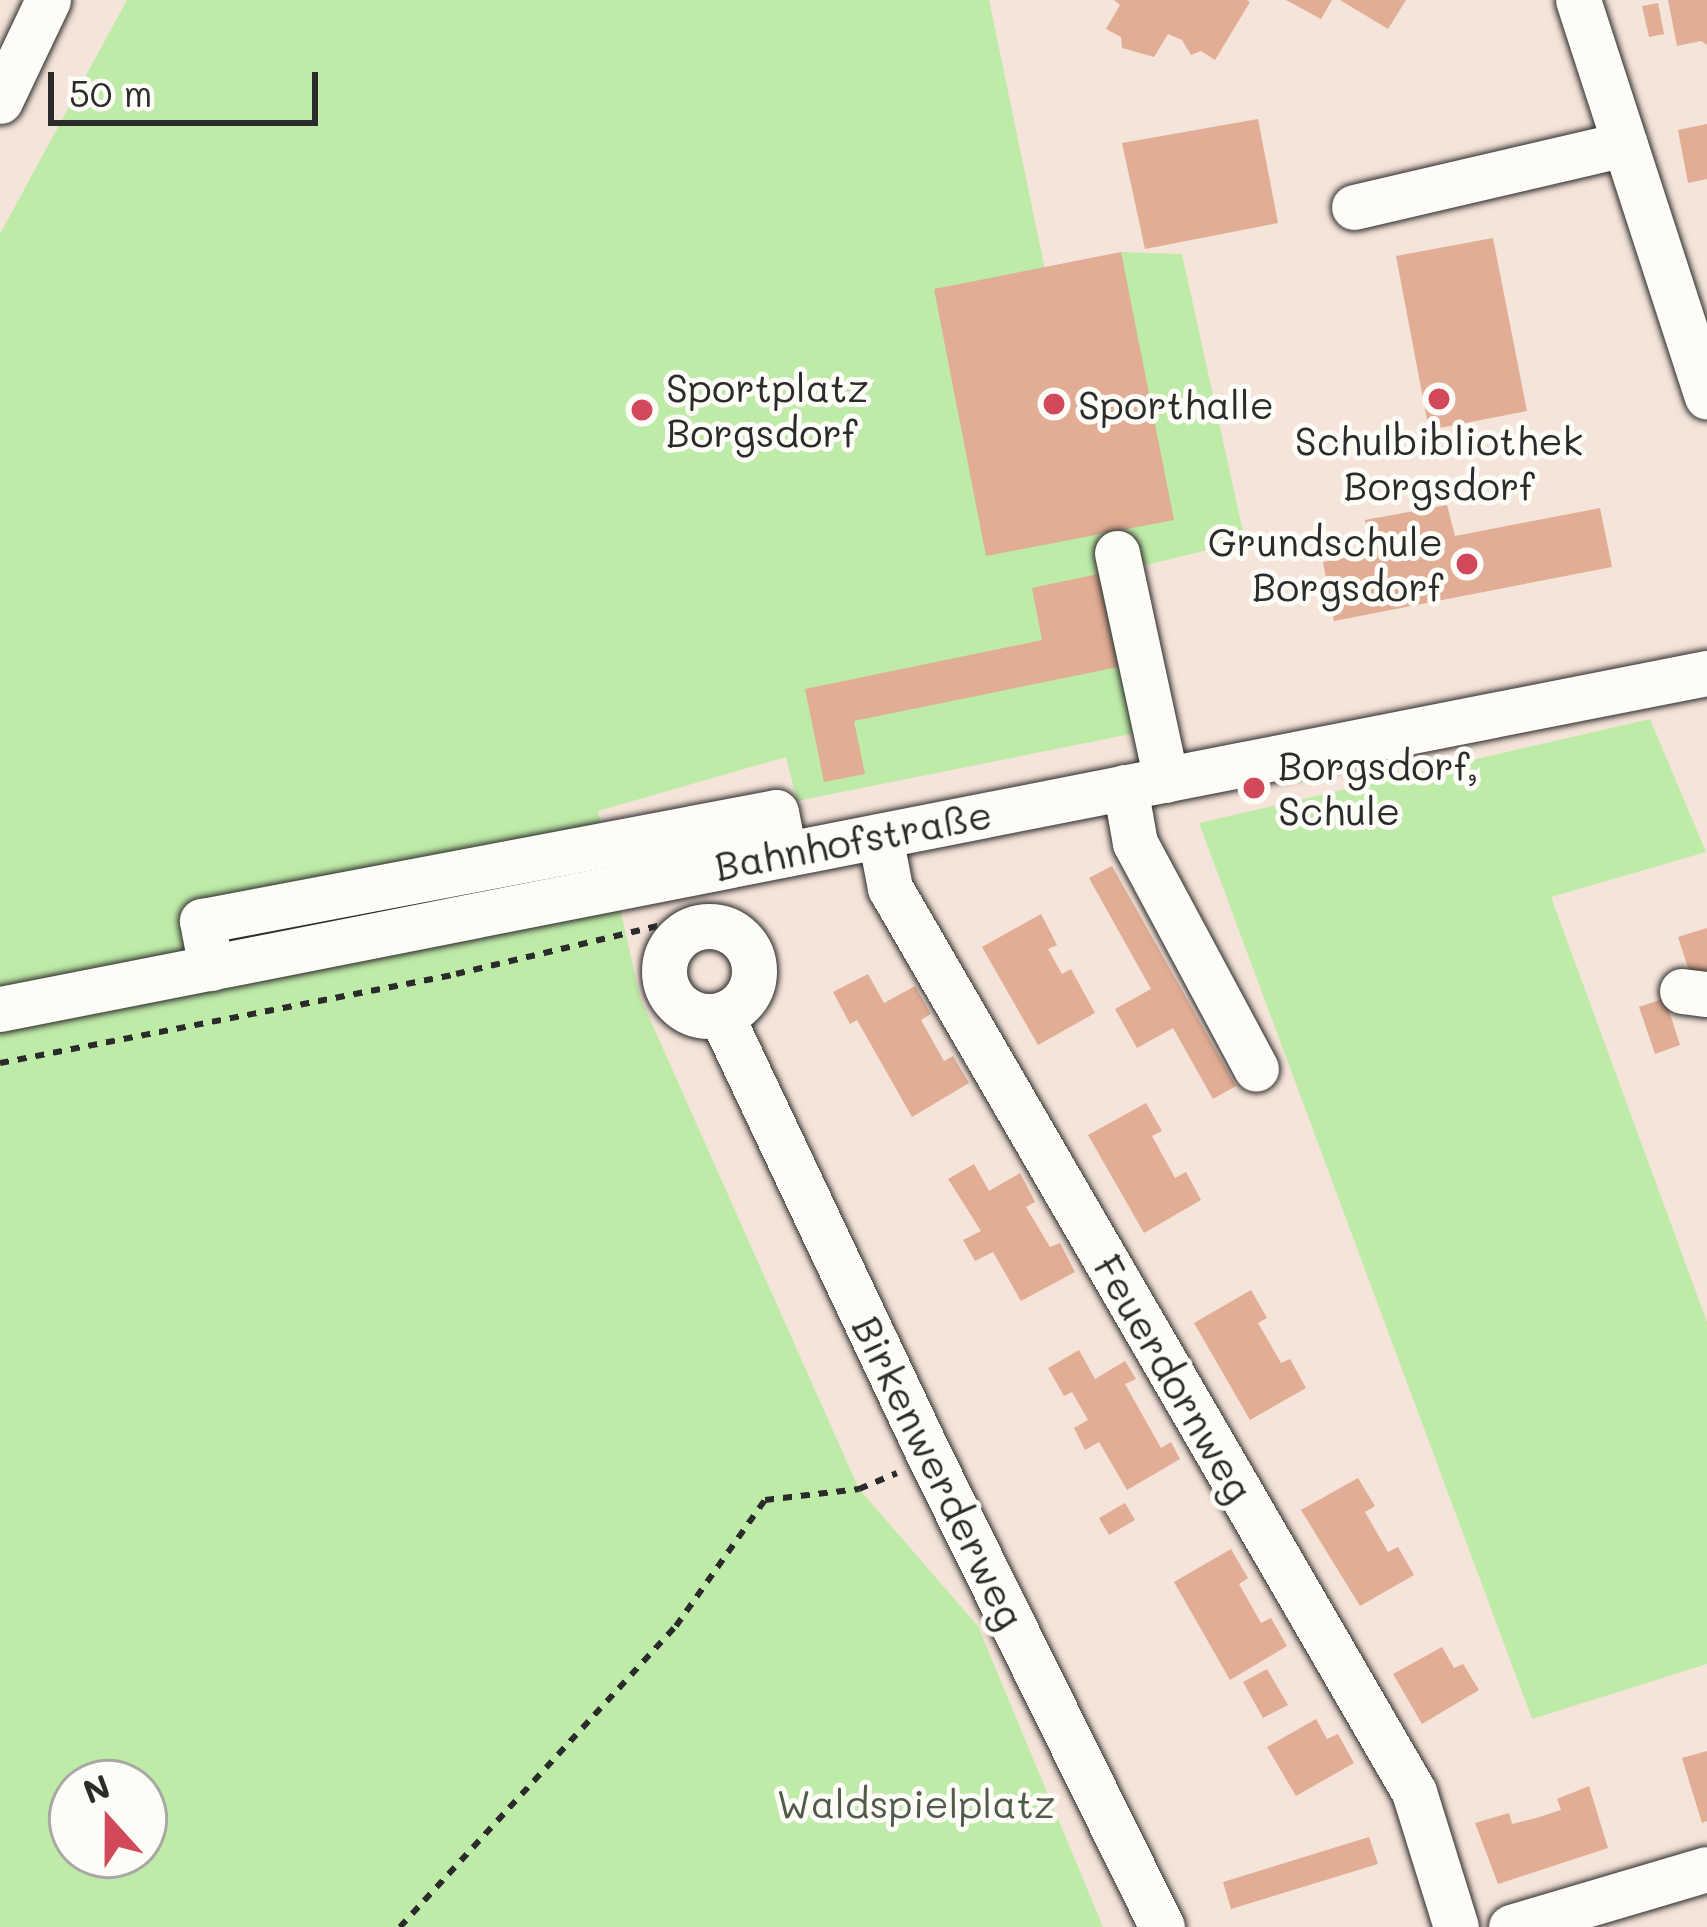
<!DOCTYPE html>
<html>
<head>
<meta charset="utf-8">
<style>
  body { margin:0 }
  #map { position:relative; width:1707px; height:1927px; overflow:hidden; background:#f5e4d9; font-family:Mali,sans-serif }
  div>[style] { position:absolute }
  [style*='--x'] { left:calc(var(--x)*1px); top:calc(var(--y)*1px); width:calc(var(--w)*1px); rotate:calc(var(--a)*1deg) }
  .green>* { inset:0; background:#bfeba8 }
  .building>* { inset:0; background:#e1ad94 }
  .path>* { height:6px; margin-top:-3px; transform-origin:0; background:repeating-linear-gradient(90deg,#2b2b2b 0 9px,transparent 0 18px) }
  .roads { filter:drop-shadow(0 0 3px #2b2b2b) drop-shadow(0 0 3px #2b2b2b) }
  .minor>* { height:45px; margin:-22.5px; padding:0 22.5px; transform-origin:22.5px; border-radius:22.5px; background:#fdfcf7 }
  .minor>.ring { margin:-22.5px; padding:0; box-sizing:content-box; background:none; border:45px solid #fdfcf7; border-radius:50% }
  .dots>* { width:33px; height:33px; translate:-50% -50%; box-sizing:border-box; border:6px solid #fdfcf7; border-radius:50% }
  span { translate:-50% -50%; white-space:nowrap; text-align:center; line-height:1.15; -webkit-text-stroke:10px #fdfcf7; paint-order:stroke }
  .poi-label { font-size:39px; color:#2b2b2b }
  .left { translate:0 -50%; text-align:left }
  .right { translate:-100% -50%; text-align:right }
  .street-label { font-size:39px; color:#2b2b2b }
  .park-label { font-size:39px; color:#505b4a }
  .north { position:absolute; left:48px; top:1759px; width:120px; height:120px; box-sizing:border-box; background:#fdfcf7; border:3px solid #a9a8a5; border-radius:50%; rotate:339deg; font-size:33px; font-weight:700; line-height:48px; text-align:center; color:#2b2b2b }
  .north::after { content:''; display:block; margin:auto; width:42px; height:54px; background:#d1495b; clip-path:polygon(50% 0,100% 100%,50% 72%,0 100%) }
  .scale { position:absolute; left:48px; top:72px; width:270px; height:54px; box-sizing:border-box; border:6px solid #2b2b2b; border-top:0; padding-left:15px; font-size:36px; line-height:42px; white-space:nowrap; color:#2b2b2b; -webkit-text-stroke:9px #fdfcf7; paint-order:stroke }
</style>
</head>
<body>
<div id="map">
  <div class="green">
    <i style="clip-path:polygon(evenodd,127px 0,989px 0,1047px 279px,1121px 252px,1182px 254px,1245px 541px,1105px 575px,1136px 733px,797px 801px,786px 757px,598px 811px,640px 997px,859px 1489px,978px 1626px,1103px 1927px,0 1927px,0 234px,127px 0,72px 1783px,144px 1783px,144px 1855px,72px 1855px,72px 1783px)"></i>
    <i style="clip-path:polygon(1650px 719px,1706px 852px,1551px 897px,1707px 1322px,1707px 1664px,1532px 1719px,1199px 823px)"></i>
  </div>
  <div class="building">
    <i style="clip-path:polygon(1114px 0,1247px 0,1250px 2px,1215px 60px,1201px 51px,1191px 55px,1182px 40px,1168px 34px,1154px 57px,1122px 48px,1121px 37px,1106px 29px,1120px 5px)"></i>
    <i style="clip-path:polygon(1286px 0,1332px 0,1321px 19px)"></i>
    <i style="clip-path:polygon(1340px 0,1406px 0,1388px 29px)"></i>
    <i style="clip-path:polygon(1668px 0,1707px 0,1707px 45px,1701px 41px,1677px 46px)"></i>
    <i style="clip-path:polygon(1658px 3px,1664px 34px,1649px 37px,1642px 6px)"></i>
    <i style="clip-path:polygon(1258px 119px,1278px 223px,1145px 249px,1122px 143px)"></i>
    <i style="clip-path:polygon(1707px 124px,1707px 179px,1688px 183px,1678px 130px)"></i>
    <i style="clip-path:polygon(1493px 238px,1527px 411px,1429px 430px,1396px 256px)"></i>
    <i style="clip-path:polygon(1121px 252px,1174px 520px,986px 556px,934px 289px)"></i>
    <i style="clip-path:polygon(1447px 505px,1455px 536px,1600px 508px,1612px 567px,1334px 621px,1323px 562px,1371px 553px,1365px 520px)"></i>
    <i style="clip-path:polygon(1098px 574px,1118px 667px,854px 721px,865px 774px,824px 782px,805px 689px,1042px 640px,1032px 588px)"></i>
    <i style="clip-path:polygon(1112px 866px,1236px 1086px,1213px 1099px,1173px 1028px,1137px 1048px,1115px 1009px,1151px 989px,1089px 878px)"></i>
    <i style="clip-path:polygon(1041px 914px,1057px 945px,1048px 949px,1062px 974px,1071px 969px,1095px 1013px,1038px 1045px,982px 947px)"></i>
    <i style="clip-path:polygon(1707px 928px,1707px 978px,1693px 983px,1678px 937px)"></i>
    <i style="clip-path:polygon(868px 974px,884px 1003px,915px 986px,931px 1014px,921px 1020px,944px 1061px,953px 1056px,969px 1083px,912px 1117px,857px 1020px,850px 1024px,833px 992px)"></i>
    <i style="clip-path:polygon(1665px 998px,1680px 1045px,1655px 1054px,1639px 1007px)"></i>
    <i style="clip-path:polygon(1146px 1103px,1162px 1131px,1152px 1136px,1175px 1178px,1186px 1172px,1201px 1200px,1144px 1233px,1088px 1135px)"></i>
    <i style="clip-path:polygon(974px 1164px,989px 1191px,1020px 1173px,1035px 1202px,1026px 1207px,1050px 1247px,1060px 1243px,1075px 1272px,1021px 1301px,993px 1252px,975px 1261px,963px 1240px,981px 1231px,948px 1179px)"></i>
    <i style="clip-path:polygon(1251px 1290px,1267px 1318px,1258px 1323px,1281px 1363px,1290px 1359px,1306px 1388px,1250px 1420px,1194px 1323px)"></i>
    <i style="clip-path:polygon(1079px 1350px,1095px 1379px,1125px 1361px,1136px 1379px,1125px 1384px,1161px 1448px,1171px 1442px,1180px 1459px,1127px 1490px,1099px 1442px,1085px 1450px,1074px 1428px,1088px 1420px,1072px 1392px,1064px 1396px,1048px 1368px)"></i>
    <i style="clip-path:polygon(1358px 1478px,1375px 1506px,1365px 1512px,1388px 1552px,1398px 1547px,1414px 1575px,1360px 1606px,1301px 1510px)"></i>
    <i style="clip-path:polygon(1125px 1503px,1135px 1520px,1109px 1535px,1099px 1518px)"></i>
    <i style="clip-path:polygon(1231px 1549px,1248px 1578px,1239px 1584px,1261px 1623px,1271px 1618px,1287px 1646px,1230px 1680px,1174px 1582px)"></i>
    <i style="clip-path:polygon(1442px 1647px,1454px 1668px,1463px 1664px,1479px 1690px,1422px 1724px,1393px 1674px)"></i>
    <i style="clip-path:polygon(1267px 1669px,1288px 1705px,1263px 1718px,1243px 1682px)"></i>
    <i style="clip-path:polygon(1316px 1719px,1327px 1739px,1338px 1734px,1354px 1763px,1296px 1796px,1267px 1747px)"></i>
    <i style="clip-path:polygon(1707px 1751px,1707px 1821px,1702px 1823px,1682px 1758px)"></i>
    <i style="clip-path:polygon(1589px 1786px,1608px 1848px,1498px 1884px,1475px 1823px,1509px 1813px,1512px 1824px,1536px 1818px,1561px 1810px,1557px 1799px)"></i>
    <i style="clip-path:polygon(1369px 1837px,1378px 1864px,1231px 1909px,1223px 1882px)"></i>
  </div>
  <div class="path">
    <i style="--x:0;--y:1063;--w:465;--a:-11"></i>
    <i style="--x:456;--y:974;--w:246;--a:-13.4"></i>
    <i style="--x:400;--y:1927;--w:408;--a:-47.5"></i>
    <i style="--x:676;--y:1626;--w:154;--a:-54.8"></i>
    <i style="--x:765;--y:1500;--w:95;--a:-6.7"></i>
    <i style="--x:859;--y:1489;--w:41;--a:-22.8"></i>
  </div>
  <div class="roads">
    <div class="minor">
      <i style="--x:1578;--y:0;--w:417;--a:72"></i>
      <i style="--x:0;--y:101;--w:112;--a:-64.6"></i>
      <i style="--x:1354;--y:207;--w:278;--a:-13.1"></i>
      <i style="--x:1117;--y:553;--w:232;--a:77.8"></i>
      <i style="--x:1125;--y:787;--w:57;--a:79.9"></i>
      <i style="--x:1135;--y:843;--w:256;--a:61.8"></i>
      <i style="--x:880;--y:836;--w:53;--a:79.1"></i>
      <i style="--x:890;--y:888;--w:1045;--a:59.9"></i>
      <i style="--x:1414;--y:1792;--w:141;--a:72.7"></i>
      <i class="ring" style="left:664px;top:926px;width:45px;height:45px"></i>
      <i style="--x:211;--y:968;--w:48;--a:-100.8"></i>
      <i style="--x:202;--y:921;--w:584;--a:-10.75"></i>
      <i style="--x:776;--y:812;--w:43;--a:79.2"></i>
      <i style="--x:1682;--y:991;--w:25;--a:7"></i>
      <i style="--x:0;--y:1009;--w:1740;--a:-11.14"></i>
      <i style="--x:721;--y:1015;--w:491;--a:64.7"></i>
      <i style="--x:931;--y:1459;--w:522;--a:63.73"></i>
      <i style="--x:1511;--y:1927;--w:204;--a:-16.5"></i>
    </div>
  </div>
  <div class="dots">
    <i style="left:1439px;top:399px;background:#d1495b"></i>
    <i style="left:1054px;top:404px;background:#d1495b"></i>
    <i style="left:642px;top:410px;background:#d1495b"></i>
    <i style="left:1467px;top:564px;background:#d1495b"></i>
    <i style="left:1254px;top:788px;background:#d1495b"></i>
  </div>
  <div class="poi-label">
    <span class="left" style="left:666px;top:410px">Sportplatz<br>Borgsdorf</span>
    <span class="left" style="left:1078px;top:404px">Sporthalle</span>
    <span style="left:1439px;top:463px">Schulbibliothek<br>Borgsdorf</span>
    <span class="right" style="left:1443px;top:564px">Grundschule<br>Borgsdorf</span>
    <span class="left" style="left:1278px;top:788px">Borgsdorf,<br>Schule</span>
  </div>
  <div class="street-label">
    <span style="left:853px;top:840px;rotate:-11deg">Bahnhofstraße</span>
    <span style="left:1174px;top:1378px;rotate:60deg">Feuerdornweg</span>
    <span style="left:939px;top:1472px;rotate:64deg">Birkenwerderweg</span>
  </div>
  <div class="park-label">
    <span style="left:916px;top:1803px">Waldspielplatz</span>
  </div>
  <div class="north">N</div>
  <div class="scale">50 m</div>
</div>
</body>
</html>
